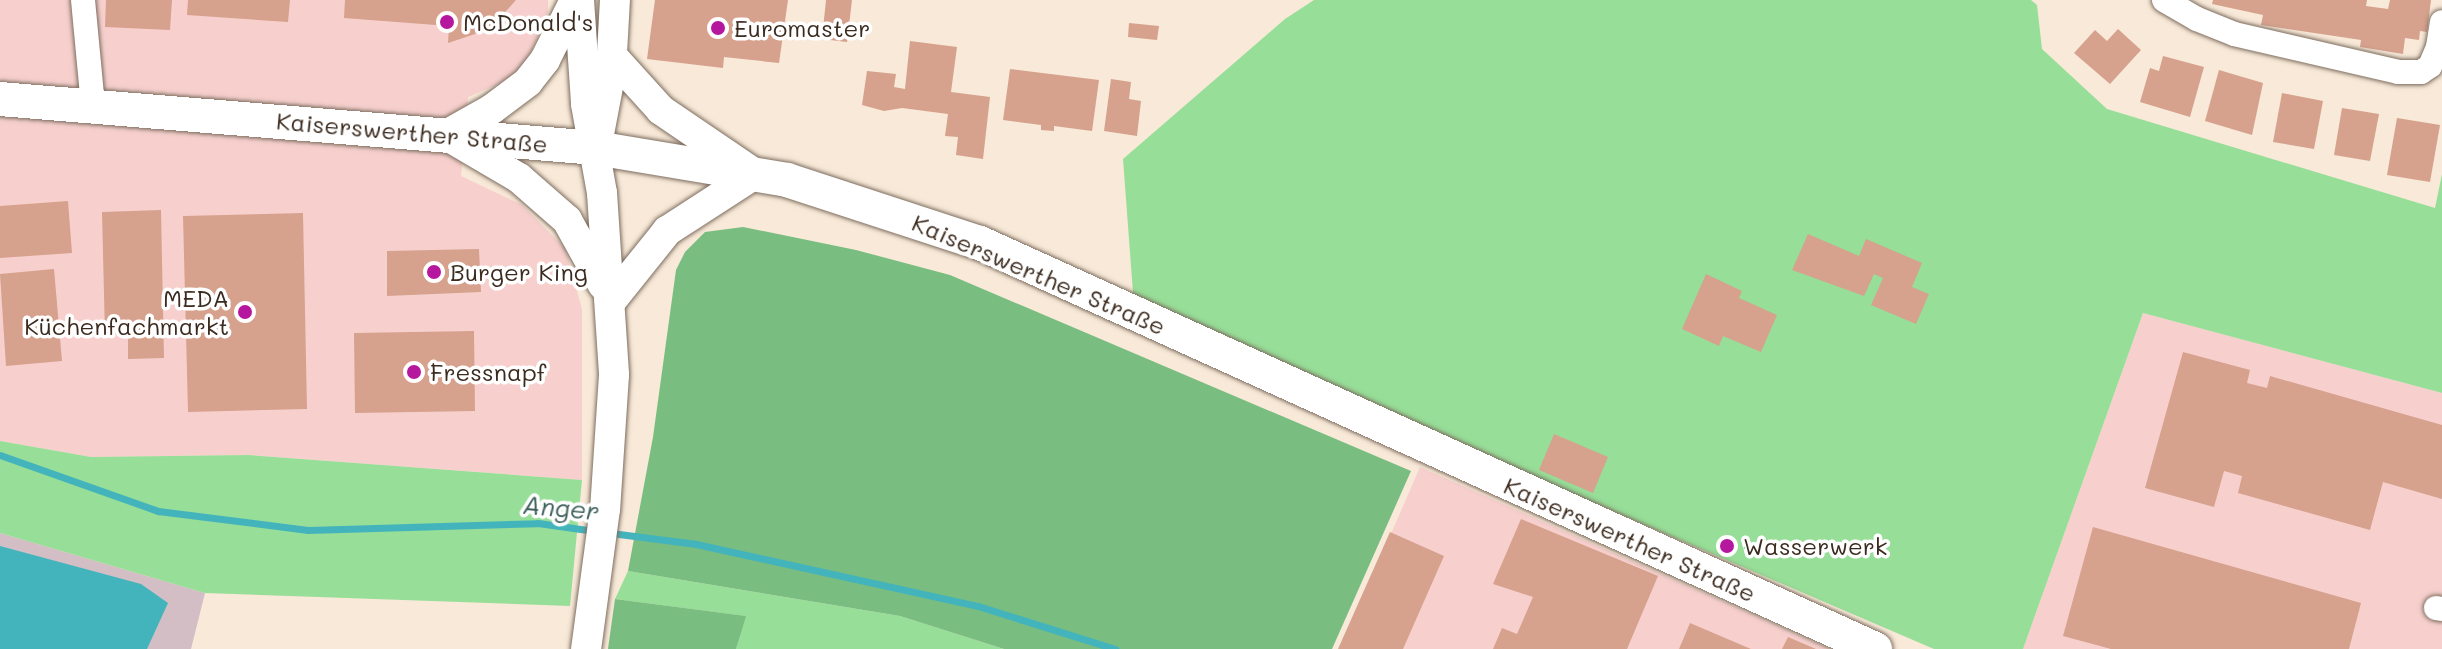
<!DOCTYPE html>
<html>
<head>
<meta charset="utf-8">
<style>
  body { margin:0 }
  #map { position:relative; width:2442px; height:649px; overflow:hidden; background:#f8e9d8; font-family:Mali,sans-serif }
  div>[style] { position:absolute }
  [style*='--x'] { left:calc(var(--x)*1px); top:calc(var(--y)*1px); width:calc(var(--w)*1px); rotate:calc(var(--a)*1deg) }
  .built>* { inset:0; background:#f7d0ce }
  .industrial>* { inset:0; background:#d2bec4 }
  .green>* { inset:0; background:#97de98 }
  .forest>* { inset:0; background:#79bd80 }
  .water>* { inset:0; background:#44b4bc }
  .stream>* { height:7px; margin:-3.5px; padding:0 3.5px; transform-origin:3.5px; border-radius:3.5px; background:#44b4bc }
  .building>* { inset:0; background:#d6a18d }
  .roads { filter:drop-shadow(0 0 2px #7d6d5f) drop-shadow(0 0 2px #7d6d5f) }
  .minor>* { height:24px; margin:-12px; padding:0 12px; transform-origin:12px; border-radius:12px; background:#fff }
  .tertiary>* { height:30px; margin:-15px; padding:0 15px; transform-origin:15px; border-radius:15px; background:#fff }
  .secondary>* { height:34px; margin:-17px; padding:0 17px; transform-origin:17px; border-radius:17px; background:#fff }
  .dots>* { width:22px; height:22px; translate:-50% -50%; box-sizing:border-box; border:4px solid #fff; border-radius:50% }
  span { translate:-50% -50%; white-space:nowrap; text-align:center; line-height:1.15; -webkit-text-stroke:7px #fff; paint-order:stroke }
  .poi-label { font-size:24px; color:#3b2a1e }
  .left { translate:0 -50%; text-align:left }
  .right { translate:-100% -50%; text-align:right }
  .street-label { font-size:24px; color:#3b2a1e }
  .water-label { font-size:26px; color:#3f615d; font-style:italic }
</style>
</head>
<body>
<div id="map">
  <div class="built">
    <i style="clip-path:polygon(0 0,548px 0,548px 12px,528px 59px,510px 79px,468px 97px,461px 176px,522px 205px,565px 248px,582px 309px,582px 480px,248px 455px,91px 457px,0 441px)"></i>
    <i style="clip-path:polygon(2143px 313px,2442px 393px,2442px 649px,2023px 649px)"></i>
    <i style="clip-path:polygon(1420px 467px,1830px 649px,1341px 649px)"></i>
  </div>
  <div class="industrial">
    <i style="clip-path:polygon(0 533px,205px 593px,191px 649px,0 649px)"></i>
  </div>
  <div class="green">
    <i style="clip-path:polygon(1314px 0,2031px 0,2037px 5px,2042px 49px,2107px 109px,2435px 208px,2442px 174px,2442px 393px,2143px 313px,2023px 649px,1934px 649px,1134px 306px,1123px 159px,1285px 19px)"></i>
    <i style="clip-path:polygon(0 441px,91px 457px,248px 455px,582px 480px,570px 606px,205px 593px,0 533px)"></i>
    <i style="clip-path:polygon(628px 571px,900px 616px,1004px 649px,736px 649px,745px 616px,615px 599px)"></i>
  </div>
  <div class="forest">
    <i style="clip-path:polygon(743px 227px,856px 250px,950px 275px,1411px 471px,1332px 649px,1004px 649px,900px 616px,628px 571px,653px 437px,676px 270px,685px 252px,705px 232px)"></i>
    <i style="clip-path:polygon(615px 599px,746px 616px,736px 649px,608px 649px)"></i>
  </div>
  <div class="water">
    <i style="clip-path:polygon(0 546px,141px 584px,168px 603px,147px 649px,0 649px)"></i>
  </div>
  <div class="stream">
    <i style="--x:0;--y:455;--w:168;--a:19.5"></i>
    <i style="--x:158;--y:511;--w:151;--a:7.2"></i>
    <i style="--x:308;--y:530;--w:230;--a:-1.7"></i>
    <i style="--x:538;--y:523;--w:57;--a:8.1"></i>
    <i style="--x:611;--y:533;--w:86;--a:7.4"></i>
    <i style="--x:696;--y:544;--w:289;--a:12.4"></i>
    <i style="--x:978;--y:606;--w:144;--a:17.4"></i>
  </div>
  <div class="building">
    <i style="clip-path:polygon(106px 0,172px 0,170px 30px,105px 27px)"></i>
    <i style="clip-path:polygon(188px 0,290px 0,288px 22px,187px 15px)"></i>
    <i style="clip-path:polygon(345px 0,516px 0,490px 29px,448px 43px,449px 26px,344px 18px)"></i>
    <i style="clip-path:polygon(655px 0,788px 0,779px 63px,724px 57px,723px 68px,647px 59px)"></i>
    <i style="clip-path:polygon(826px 0,852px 0,847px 42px,822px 39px)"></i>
    <i style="clip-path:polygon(2213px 0,2367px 0,2366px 6px,2388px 9px,2390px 0,2431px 0,2427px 32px,2420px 31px,2419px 40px,2405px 38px,2403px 54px,2360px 47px,2361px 40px,2261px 25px,2263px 15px,2212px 4px)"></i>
    <i style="clip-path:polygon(1129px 23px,1159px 26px,1157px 40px,1128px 37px)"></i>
    <i style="clip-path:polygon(2118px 29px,2141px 50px,2110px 84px,2074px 53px,2095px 30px,2107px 41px)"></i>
    <i style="clip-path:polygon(910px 41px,957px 47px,951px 92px,990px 97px,983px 159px,956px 155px,958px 137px,945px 136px,948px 114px,902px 108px,884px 111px,862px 105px,867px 71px,896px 74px,894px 87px,905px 89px)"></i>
    <i style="clip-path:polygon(2163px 56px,2204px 67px,2190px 117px,2140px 102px,2150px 68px,2159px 71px)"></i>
    <i style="clip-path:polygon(1010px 69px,1099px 80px,1092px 131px,1054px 126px,1054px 131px,1041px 130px,1041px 125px,1003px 120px)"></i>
    <i style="clip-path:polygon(2219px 70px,2263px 83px,2252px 135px,2205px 121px)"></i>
    <i style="clip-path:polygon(1111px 79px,1131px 82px,1129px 99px,1141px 101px,1137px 136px,1104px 131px)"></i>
    <i style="clip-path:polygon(2282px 93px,2323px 101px,2314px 149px,2273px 142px)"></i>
    <i style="clip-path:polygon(2342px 108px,2379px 114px,2370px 161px,2334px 155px)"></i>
    <i style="clip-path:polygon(2397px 118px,2440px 125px,2430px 182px,2387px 175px)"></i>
    <i style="clip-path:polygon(68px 201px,72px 253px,0 258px,0 206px)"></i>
    <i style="clip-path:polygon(161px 210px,164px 358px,128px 359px,128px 334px,105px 335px,102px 212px)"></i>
    <i style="clip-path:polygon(303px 213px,307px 409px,188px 412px,183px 216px)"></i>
    <i style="clip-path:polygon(1808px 234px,1859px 256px,1866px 239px,1922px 263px,1912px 287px,1929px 294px,1916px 324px,1871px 305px,1883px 278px,1874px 274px,1864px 296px,1792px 270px)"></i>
    <i style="clip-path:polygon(479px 249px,481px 292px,387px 296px,387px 251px)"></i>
    <i style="clip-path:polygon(54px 269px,62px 361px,6px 366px,0 274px)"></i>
    <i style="clip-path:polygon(1706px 274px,1742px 291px,1739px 298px,1777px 315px,1761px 352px,1723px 336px,1719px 346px,1682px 329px)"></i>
    <i style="clip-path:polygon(474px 331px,475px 411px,355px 413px,354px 333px)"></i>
    <i style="clip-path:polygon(2183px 352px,2250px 370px,2247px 383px,2267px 388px,2270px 376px,2442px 425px,2442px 499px,2383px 482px,2370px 530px,2238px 493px,2242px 476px,2224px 471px,2214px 507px,2145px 488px)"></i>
    <i style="clip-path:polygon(1554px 434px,1608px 457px,1593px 493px,1539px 470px)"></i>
    <i style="clip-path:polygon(1521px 519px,1658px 576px,1627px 649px,1493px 649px,1502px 628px,1517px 634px,1533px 597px,1493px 584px)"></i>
    <i style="clip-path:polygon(2093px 527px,2361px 603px,2349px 649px,2111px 649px,2063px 636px)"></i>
    <i style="clip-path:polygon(1390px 532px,1444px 556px,1403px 649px,1338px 649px)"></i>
    <i style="clip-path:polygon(1690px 623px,1751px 649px,1679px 649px)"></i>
    <i style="clip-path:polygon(1788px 637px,1816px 649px,1782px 649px)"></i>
  </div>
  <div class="roads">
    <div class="minor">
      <i style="--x:83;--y:0;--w:106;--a:84.6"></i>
      <i style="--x:2164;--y:0;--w:38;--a:30"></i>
      <i style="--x:2197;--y:19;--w:40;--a:22"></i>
      <i style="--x:2234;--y:34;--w:168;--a:13"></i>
      <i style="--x:2398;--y:72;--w:23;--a:0"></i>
      <i style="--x:2421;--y:72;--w:11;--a:-34"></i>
      <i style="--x:2430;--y:66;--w:21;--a:-67"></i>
      <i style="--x:2438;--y:47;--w:25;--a:-81"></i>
      <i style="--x:2436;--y:608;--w:6;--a:9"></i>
    </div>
    <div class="tertiary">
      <i style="--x:575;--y:0;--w:67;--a:116.6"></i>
      <i style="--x:545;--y:60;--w:28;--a:128"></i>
      <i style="--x:528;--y:82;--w:45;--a:143.1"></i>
      <i style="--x:492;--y:109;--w:53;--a:150.5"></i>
      <i style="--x:446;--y:135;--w:85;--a:30.5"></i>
      <i style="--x:519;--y:178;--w:64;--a:41.2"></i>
      <i style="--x:567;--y:220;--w:74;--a:61"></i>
      <i style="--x:579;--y:0;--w:104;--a:86.1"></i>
      <i style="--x:586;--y:104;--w:90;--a:79.8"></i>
      <i style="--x:602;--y:193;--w:182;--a:86.2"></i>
      <i style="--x:614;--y:375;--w:134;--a:93.8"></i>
      <i style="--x:605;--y:509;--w:141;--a:97.7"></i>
      <i style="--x:599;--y:134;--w:64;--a:-79.2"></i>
      <i style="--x:611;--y:71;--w:71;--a:-86.8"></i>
      <i style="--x:611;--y:301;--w:90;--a:-51.3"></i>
      <i style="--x:667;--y:231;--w:105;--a:-32.9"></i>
      <i style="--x:755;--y:174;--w:114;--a:-145.8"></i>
      <i style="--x:661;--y:110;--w:73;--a:-132.2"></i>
    </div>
    <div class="secondary">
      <i style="--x:0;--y:99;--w:598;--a:4.7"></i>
      <i style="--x:596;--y:148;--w:194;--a:9.5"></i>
      <i style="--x:787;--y:180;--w:203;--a:18.1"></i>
      <i style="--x:980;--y:243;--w:983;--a:24.4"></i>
    </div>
  </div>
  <div class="dots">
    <i style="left:447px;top:22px;background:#b5179e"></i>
    <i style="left:718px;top:28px;background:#b5179e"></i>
    <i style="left:434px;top:272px;background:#b5179e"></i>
    <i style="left:245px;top:312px;background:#b5179e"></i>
    <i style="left:414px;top:372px;background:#b5179e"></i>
    <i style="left:1727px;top:546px;background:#b5179e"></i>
  </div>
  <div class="poi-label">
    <span class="left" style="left:463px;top:22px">McDonald's</span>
    <span class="left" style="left:734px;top:28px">Euromaster</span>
    <span class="left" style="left:450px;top:272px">Burger King</span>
    <span class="right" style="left:229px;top:312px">MEDA<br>Küchenfachmarkt</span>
    <span class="left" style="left:430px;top:372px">Fressnapf</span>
    <span class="left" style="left:1743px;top:546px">Wasserwerk</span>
  </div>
  <div class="street-label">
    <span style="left:412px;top:132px;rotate:5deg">Kaiserswerther Straße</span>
    <span style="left:1039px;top:274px;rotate:23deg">Kaiserswerther Straße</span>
    <span style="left:1630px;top:539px;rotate:24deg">Kaiserswerther Straße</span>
  </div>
  <div class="water-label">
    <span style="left:561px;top:508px;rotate:5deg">Anger</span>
  </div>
</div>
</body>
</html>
